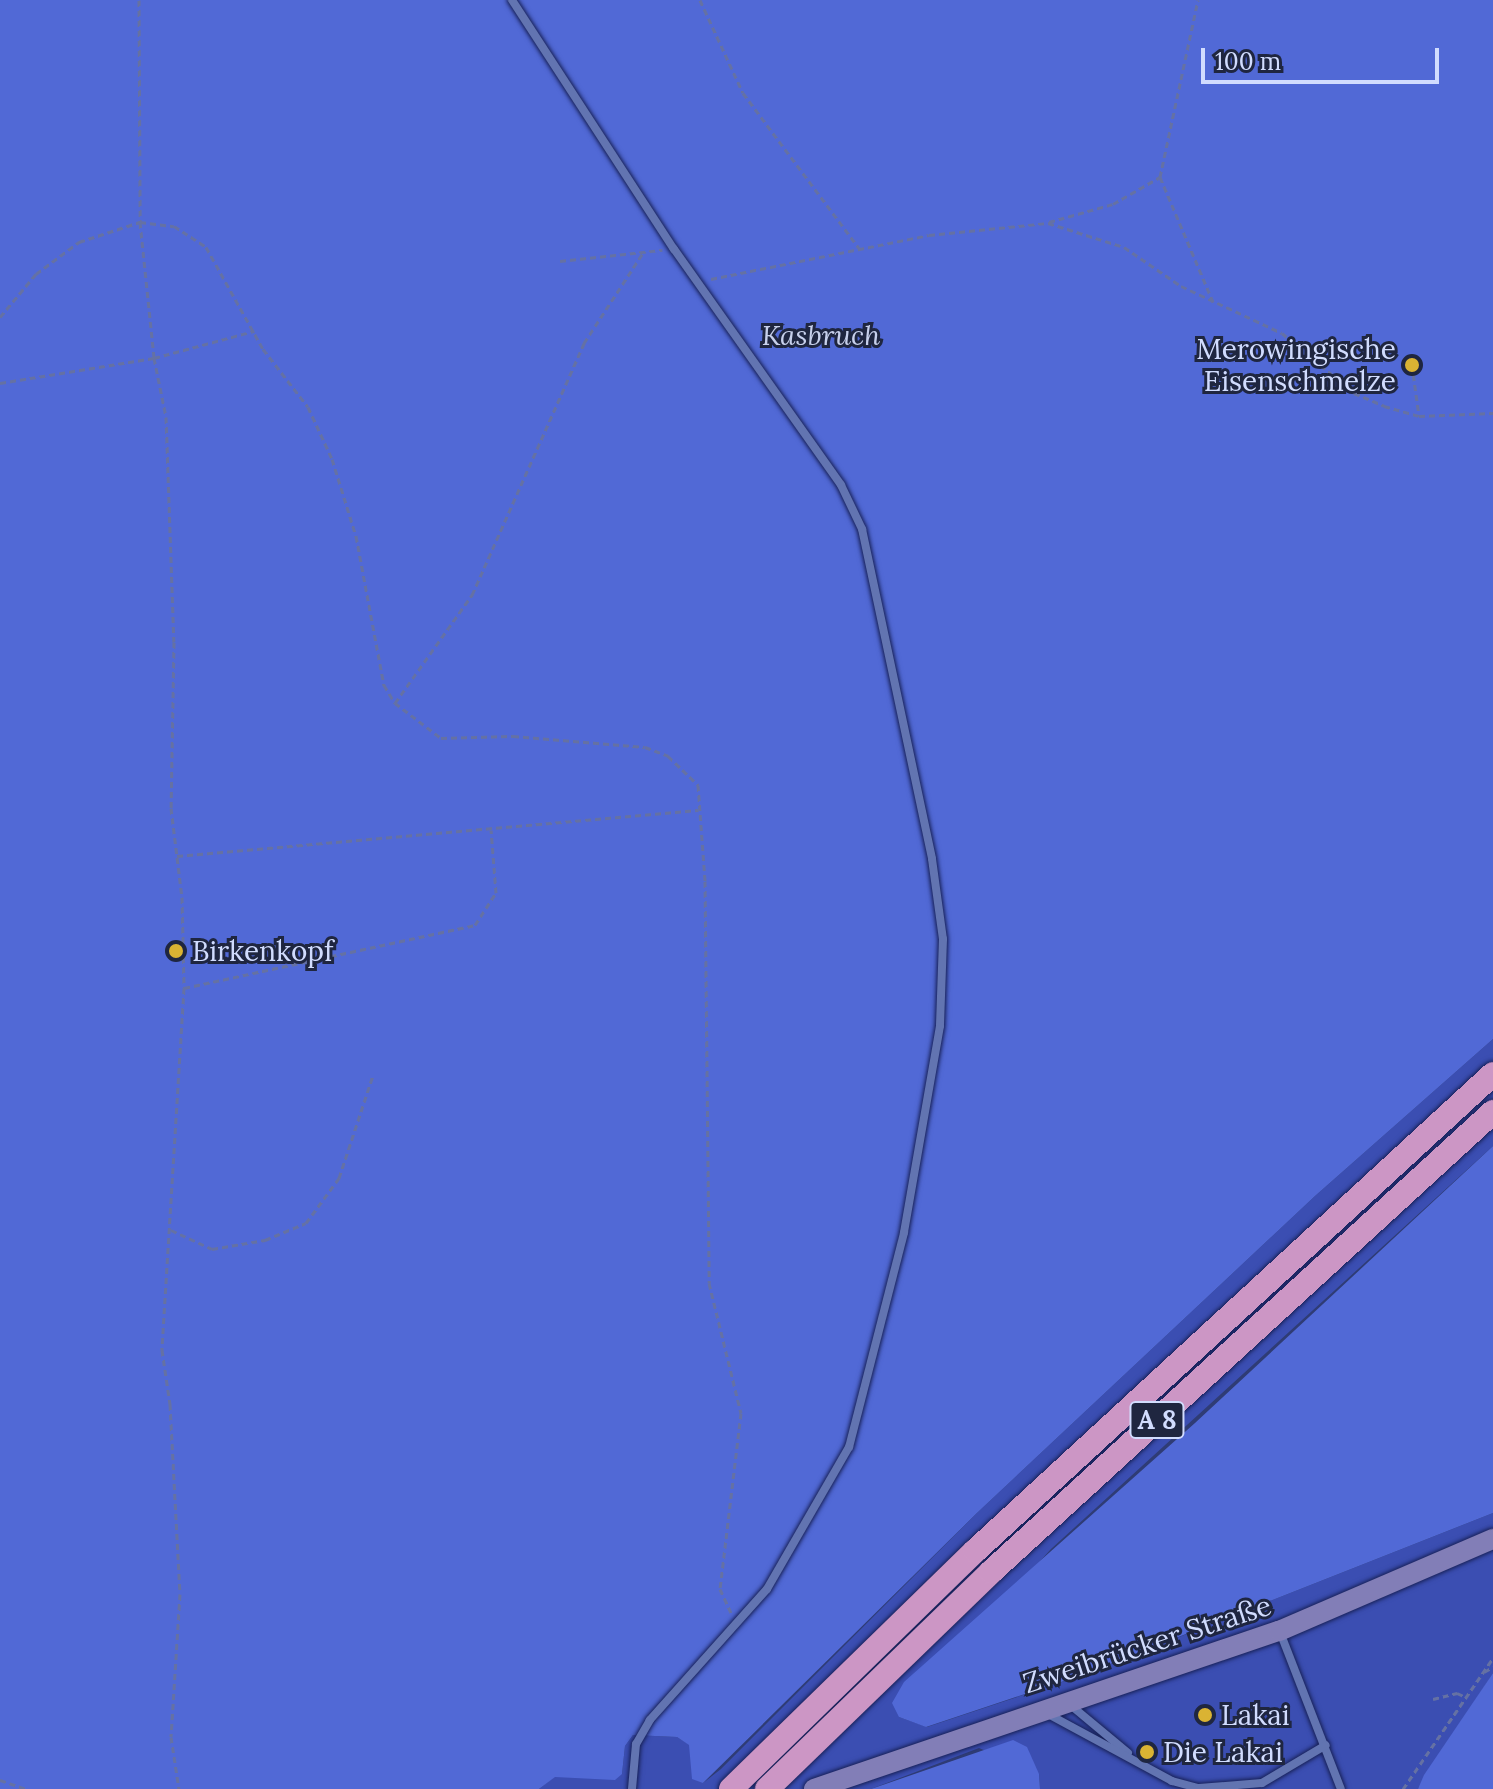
<!DOCTYPE html>
<html>
<head>
<meta charset="utf-8">
<style>
  body { margin:0 }
  #map { position:relative; width:1493px; height:1789px; overflow:hidden; background:#2f3c75; font-family:Lora,serif }
  div>[style] { position:absolute }
  [style*='--x'] { left:calc(var(--x)*1px); top:calc(var(--y)*1px); width:calc(var(--w)*1px); rotate:calc(var(--a)*1deg) }
  .green>* { inset:0; background:#3b4eb2 }
  .forest>* { inset:0; background:#5169d6 }
  .path>* { height:3px; margin-top:-1.5px; transform-origin:0; background:repeating-linear-gradient(90deg,#6571a3 0 6px,transparent 0 10px) }
  .roads { filter:drop-shadow(0 0 2px #182157) drop-shadow(0 0 2px #182157) }
  .service>* { height:8px; margin:-4px; padding:0 4px; transform-origin:4px; border-radius:4px; background:#6274b1 }
  .secondary>* { height:20px; margin:-10px; padding:0 10px; transform-origin:10px; border-radius:10px; background:#827eb7 }
  .motorway>* { height:24px; margin:-12px; padding:0 12px; transform-origin:12px; border-radius:12px; background:#cc96c5 }
  .dots>* { width:22px; height:22px; translate:-50% -50%; box-sizing:border-box; border:4px solid #1f2640; border-radius:50% }
  span { translate:-50% -50%; white-space:nowrap; text-align:center; line-height:1.15; -webkit-text-stroke:6px #1f2640; paint-order:stroke }
  .shield-label span { padding:2px 6px; background:#1f2640; border:2px solid; border-radius:6px; -webkit-text-stroke-width:0 }
  .shield-label { font-size:26px; color:#d1dcfe; font-weight:700 }
  .park-label { font-size:28px; color:#c7d0ec; font-style:italic }
  .poi-label { font-size:28px; color:#d1dcfe }
  .right { translate:-100% -50%; text-align:right }
  .left { translate:0 -50%; text-align:left }
  .street-label { font-size:28px; color:#d1dcfe }
  .scale { position:absolute; left:1201px; top:48px; width:238px; height:36px; box-sizing:border-box; border:4px solid #d1dcfe; border-top:0; padding-left:10px; font-size:24px; line-height:28px; white-space:nowrap; color:#d1dcfe; -webkit-text-stroke:6px #1f2640; paint-order:stroke }
</style>
</head>
<body>
<div id="map">
  <div class="green">
    <i style="clip-path:polygon(1493px 1039px,1493px 1146px,1051px 1549px,899px 1717px,927px 1727px,1083px 1675px,1493px 1513px,1493px 1673px,1418px 1789px,1040px 1789px,1039px 1774px,979px 1748px,871px 1789px,539px 1789px,554px 1777px,622px 1774px,625px 1746px,633px 1735px,677px 1737px,690px 1745px,703px 1783px,721px 1769px,978px 1512px,1315px 1196px)"></i>
  </div>
  <div class="forest">
    <i style="clip-path:polygon(0 0,1493px 0,1493px 1039px,1315px 1196px,978px 1512px,703px 1783px,692px 1779px,689px 1745px,677px 1737px,633px 1735px,625px 1746px,622px 1774px,615px 1780px,555px 1777px,539px 1789px,0 1789px)"></i>
    <i style="clip-path:polygon(1493px 1146px,1493px 1513px,1082px 1675px,926px 1727px,899px 1717px,892px 1703px,904px 1682px,1195px 1423px)"></i>
    <i style="clip-path:polygon(1493px 1673px,1493px 1789px,1418px 1789px,1424px 1775px)"></i>
    <i style="clip-path:polygon(1013px 1740px,1027px 1747px,1039px 1774px,1040px 1789px,871px 1789px)"></i>
  </div>
  <div class="path">
    <i style="--x:139;--y:0;--w:222;--a:89.7"></i>
    <i style="--x:140;--y:222;--w:137;--a:84.1"></i>
    <i style="--x:154;--y:358;--w:60;--a:78.5"></i>
    <i style="--x:166;--y:417;--w:225;--a:88"></i>
    <i style="--x:174;--y:642;--w:166;--a:91"></i>
    <i style="--x:171;--y:808;--w:90;--a:83"></i>
    <i style="--x:182;--y:897;--w:91;--a:88.7"></i>
    <i style="--x:184;--y:988;--w:363;--a:93.5"></i>
    <i style="--x:162;--y:1350;--w:55;--a:81.6"></i>
    <i style="--x:170;--y:1404;--w:190;--a:87"></i>
    <i style="--x:180;--y:1594;--w:143;--a:93.6"></i>
    <i style="--x:171;--y:1737;--w:53;--a:81.3"></i>
    <i style="--x:700;--y:0;--w:102;--a:65.2"></i>
    <i style="--x:743;--y:93;--w:194;--a:53.2"></i>
    <i style="--x:1160;--y:177;--w:181;--a:-77.9"></i>
    <i style="--x:1049;--y:222;--w:66;--a:-15.7"></i>
    <i style="--x:1113;--y:204;--w:54;--a:-29.9"></i>
    <i style="--x:1160;--y:177;--w:136;--a:67"></i>
    <i style="--x:560;--y:261;--w:103;--a:-6.2"></i>
    <i style="--x:711;--y:279;--w:222;--a:-11.4"></i>
    <i style="--x:929;--y:235;--w:120;--a:-5.8"></i>
    <i style="--x:1048;--y:223;--w:80;--a:17.5"></i>
    <i style="--x:1124;--y:247;--w:69;--a:34.4"></i>
    <i style="--x:1181;--y:286;--w:111;--a:25"></i>
    <i style="--x:1282;--y:333;--w:94;--a:39.8"></i>
    <i style="--x:1354;--y:393;--w:33;--a:23"></i>
    <i style="--x:1384;--y:406;--w:36;--a:16"></i>
    <i style="--x:1419;--y:416;--w:74;--a:-2.3"></i>
    <i style="--x:0;--y:317;--w:56;--a:-50.1"></i>
    <i style="--x:36;--y:274;--w:54;--a:-36.7"></i>
    <i style="--x:79;--y:242;--w:64;--a:-18.2"></i>
    <i style="--x:140;--y:222;--w:34;--a:7"></i>
    <i style="--x:174;--y:226;--w:38;--a:33"></i>
    <i style="--x:206;--y:247;--w:117;--a:60.8"></i>
    <i style="--x:263;--y:349;--w:73;--a:52.2"></i>
    <i style="--x:308;--y:407;--w:57;--a:65.2"></i>
    <i style="--x:332;--y:459;--w:81;--a:72.7"></i>
    <i style="--x:356;--y:536;--w:152;--a:79.4"></i>
    <i style="--x:384;--y:685;--w:21;--a:59"></i>
    <i style="--x:395;--y:703;--w:58;--a:37.3"></i>
    <i style="--x:441;--y:738;--w:72;--a:-1.6"></i>
    <i style="--x:513;--y:736;--w:132;--a:4.8"></i>
    <i style="--x:645;--y:747;--w:25;--a:21"></i>
    <i style="--x:668;--y:756;--w:42;--a:44"></i>
    <i style="--x:698;--y:785;--w:96;--a:85.8"></i>
    <i style="--x:705;--y:881;--w:402;--a:89.4"></i>
    <i style="--x:709;--y:1283;--w:134;--a:76.2"></i>
    <i style="--x:741;--y:1413;--w:177;--a:96.8"></i>
    <i style="--x:720;--y:1589;--w:26;--a:65"></i>
    <i style="--x:1412;--y:365;--w:51;--a:82.2"></i>
    <i style="--x:0;--y:383;--w:156;--a:-9.2"></i>
    <i style="--x:154;--y:358;--w:104;--a:-15.1"></i>
    <i style="--x:395;--y:703;--w:133;--a:-54.5"></i>
    <i style="--x:472;--y:595;--w:276;--a:-66"></i>
    <i style="--x:584;--y:343;--w:108;--a:-56.8"></i>
    <i style="--x:177;--y:856;--w:523;--a:-5.05"></i>
    <i style="--x:184;--y:988;--w:298;--a:-12.2"></i>
    <i style="--x:475;--y:925;--w:38;--a:-57"></i>
    <i style="--x:496;--y:893;--w:63;--a:-94.5"></i>
    <i style="--x:171;--y:1230;--w:45;--a:24.9"></i>
    <i style="--x:212;--y:1249;--w:54;--a:-9.6"></i>
    <i style="--x:265;--y:1240;--w:44;--a:-22.5"></i>
    <i style="--x:306;--y:1223;--w:56;--a:-53.7"></i>
    <i style="--x:339;--y:1178;--w:108;--a:-71.7"></i>
    <i style="--x:1484;--y:1672;--w:10;--a:-29"></i>
    <i style="--x:1433;--y:1699;--w:25;--a:-14"></i>
    <i style="--x:1457;--y:1693;--w:10;--a:24"></i>
    <i style="--x:0;--y:1780;--w:28;--a:19"></i>
    <i style="--x:1403;--y:1789;--w:159;--a:-55.5"></i>
  </div>
  <div class="roads">
    <div class="service">
      <i style="--x:512;--y:0;--w:297;--a:57"></i>
      <i style="--x:674;--y:249;--w:289;--a:54.7"></i>
      <i style="--x:841;--y:485;--w:49;--a:64.5"></i>
      <i style="--x:862;--y:529;--w:337;--a:78"></i>
      <i style="--x:932;--y:859;--w:81;--a:82.2"></i>
      <i style="--x:943;--y:939;--w:87;--a:92"></i>
      <i style="--x:940;--y:1026;--w:210;--a:99.9"></i>
      <i style="--x:904;--y:1233;--w:221;--a:104.4"></i>
      <i style="--x:849;--y:1447;--w:164;--a:120"></i>
      <i style="--x:767;--y:1589;--w:176;--a:131.8"></i>
      <i style="--x:650;--y:1720;--w:28;--a:120"></i>
      <i style="--x:636;--y:1744;--w:45;--a:95.1"></i>
      <i style="--x:1280;--y:1632;--w:168;--a:68.8"></i>
      <i style="--x:1068;--y:1703;--w:78;--a:39.8"></i>
      <i style="--x:1048;--y:1714;--w:141;--a:28.4"></i>
      <i style="--x:1172;--y:1781;--w:28;--a:15"></i>
      <i style="--x:1199;--y:1788;--w:63;--a:-4.5"></i>
      <i style="--x:1262;--y:1783;--w:74;--a:-30.7"></i>
    </div>
    <div class="secondary">
      <i style="--x:814;--y:1789;--w:491;--a:-18.8"></i>
      <i style="--x:1279;--y:1631;--w:233;--a:-23.3"></i>
    </div>
    <div class="motorway">
      <i style="--x:731;--y:1789;--w:341;--a:-44.3"></i>
      <i style="--x:975;--y:1551;--w:704;--a:-42.64"></i>
      <i style="--x:767;--y:1789;--w:312;--a:-44.1"></i>
      <i style="--x:991;--y:1572;--w:681;--a:-42.5"></i>
    </div>
  </div>
  <div class="dots">
    <i style="left:1412px;top:365px;background:#dab333"></i>
    <i style="left:176px;top:951px;background:#dab333"></i>
    <i style="left:1205px;top:1715px;background:#dab333"></i>
    <i style="left:1147px;top:1752px;background:#dab333"></i>
  </div>
  <div class="shield-label">
    <span style="left:1157px;top:1420px">A 8</span>
  </div>
  <div class="park-label">
    <span style="left:821px;top:335px">Kasbruch</span>
  </div>
  <div class="poi-label">
    <span class="right" style="left:1396px;top:365px">Merowingische<br>Eisenschmelze</span>
    <span class="left" style="left:192px;top:951px">Birkenkopf</span>
    <span class="left" style="left:1221px;top:1715px">Lakai</span>
    <span class="left" style="left:1163px;top:1752px">Die Lakai</span>
  </div>
  <div class="street-label">
    <span style="left:1147px;top:1644px;rotate:-18deg">Zweibrücker Straße</span>
  </div>
  <div class="scale">100 m</div>
</div>
</body>
</html>
